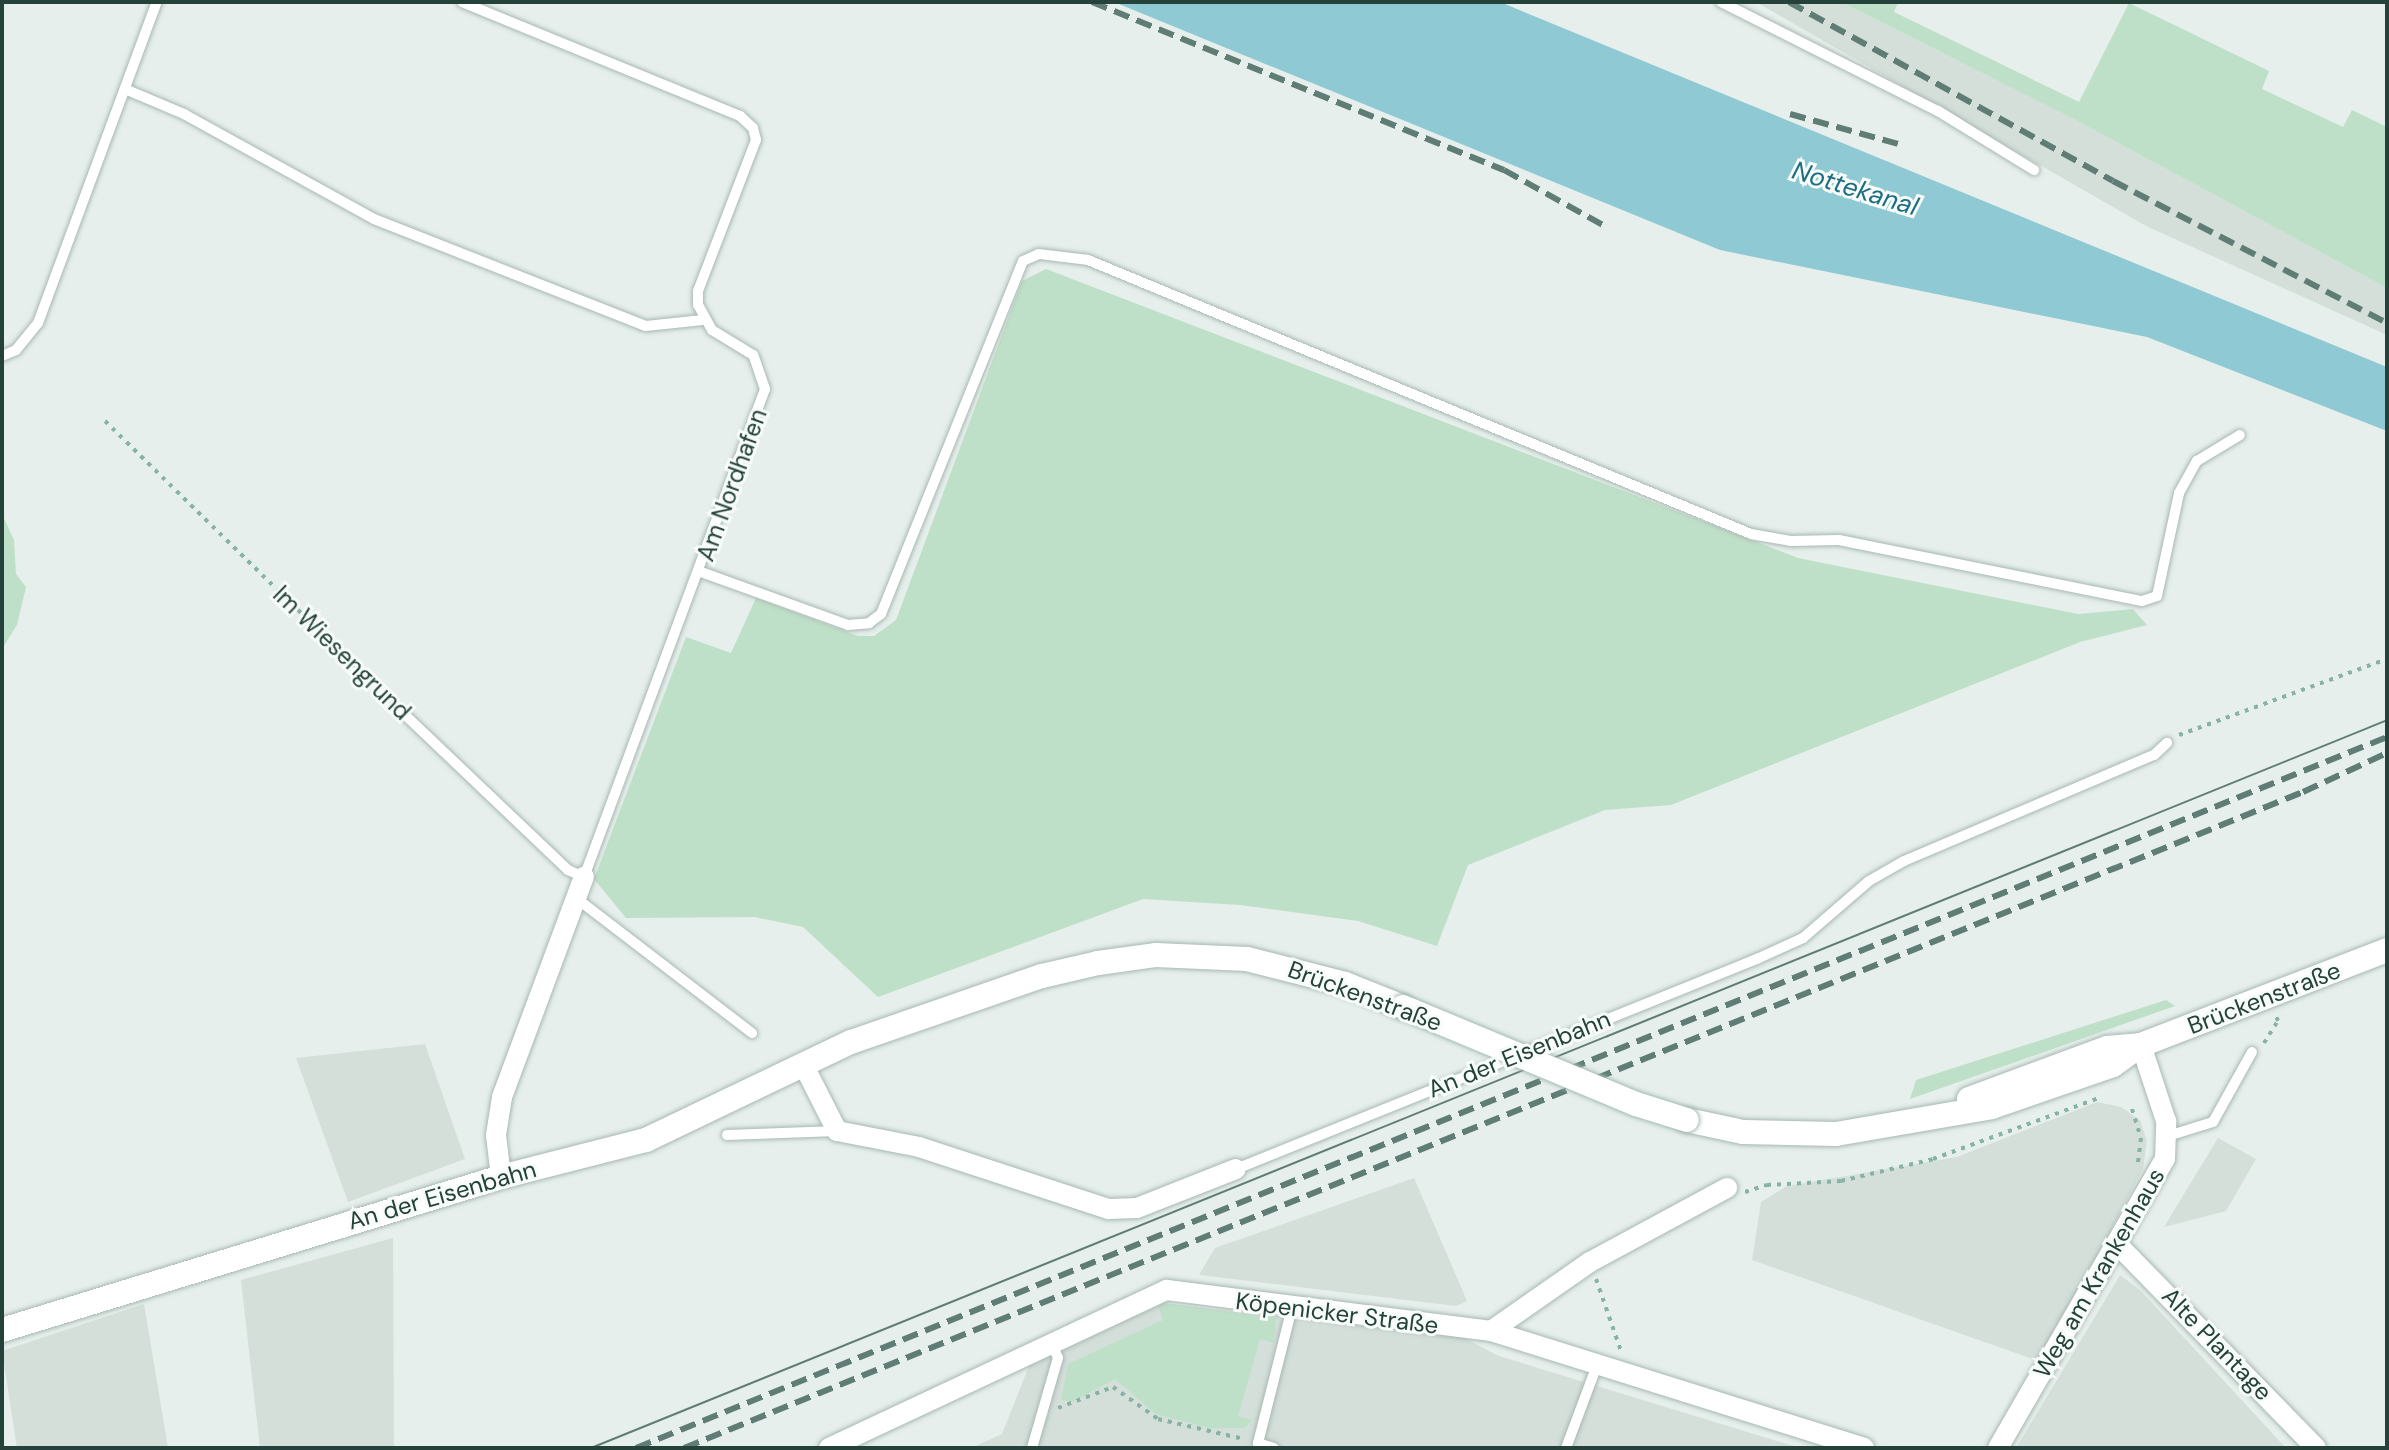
<!DOCTYPE html>
<html>
<head>
<meta charset="utf-8">
<style>
  body { margin:0 }
  #map { position:relative; width:2389px; height:1450px; overflow:hidden; background:#e6efeb; font-family:"DM Sans",sans-serif }
  div>[style] { position:absolute }
  [style*='--x'] { left:calc(var(--x)*1px); top:calc(var(--y)*1px); width:calc(var(--w)*1px); rotate:calc(var(--a)*1deg) }
  .built>* { inset:0; background:#d4dfda }
  .green>* { inset:0; background:#bfe0c8 }
  .water>* { inset:0; background:#8ec9d4 }
  .path>* { height:4px; margin-top:-2px; transform-origin:0; background:repeating-linear-gradient(90deg,#86b3a5 0 4px,transparent 0 10px) }
  .roads { filter:drop-shadow(0 0 2px #a8b8b2) drop-shadow(0 0 2px #a8b8b2) }
  .lane>* { height:10px; margin:-5px; padding:0 5px; transform-origin:5px; border-radius:5px; background:#fff }
  .street>* { height:20px; margin:-10px; padding:0 10px; transform-origin:10px; border-radius:10px; background:#fff }
  .secondary>* { height:24px; margin:-12px; padding:0 12px; transform-origin:12px; border-radius:12px; background:#fff }
  .tram>* { height:2px; margin:-1px; padding:0 1px; transform-origin:1px; border-radius:1px; background:#5f7d75 }
  .rail>* { height:6px; margin-top:-3px; transform-origin:0; background:repeating-linear-gradient(90deg,#5f7d75 0 16px,transparent 0 24px) }
  .bridges { filter:drop-shadow(0 0 2px #a4bbb3) drop-shadow(0 0 2px #a4bbb3) }
  .secondary-bridge>* { height:24px; margin:-12px; padding:0 12px; transform-origin:12px; border-radius:12px; background:#fff }
  span { translate:-50% -50%; white-space:nowrap; text-align:center; line-height:1.15; -webkit-text-stroke:6px #f7fbf9; paint-order:stroke }
  .street-label { font-size:24px; color:#24423a }
  .water-label { font-size:26px; color:#1c6f80; font-style:italic }
  .frame { position:absolute; inset:0; border:4px solid #24423a; pointer-events:none }
</style>
</head>
<body>
<div id="map">
  <div class="built">
    <i style="clip-path:polygon(1756px 2px,1841px 2px,2068px 116px,2387px 288px,2387px 335px,2146px 226px)"></i>
    <i style="clip-path:polygon(425px 1044px,465px 1159px,348px 1202px,296px 1058px)"></i>
    <i style="clip-path:polygon(2097px 1102px,2121px 1107px,2140px 1120px,2147px 1141px,2143px 1169px,2041px 1362px,1752px 1260px,1761px 1202px,1787px 1186px,1957px 1157px)"></i>
    <i style="clip-path:polygon(2218px 1138px,2256px 1159px,2226px 1211px,2164px 1227px)"></i>
    <i style="clip-path:polygon(1414px 1178px,1467px 1301px,1456px 1306px,1199px 1275px,1215px 1248px)"></i>
    <i style="clip-path:polygon(393px 1238px,394px 1448px,260px 1448px,241px 1280px)"></i>
    <i style="clip-path:polygon(2120px 1275px,2140px 1290px,2286px 1448px,2016px 1448px)"></i>
    <i style="clip-path:polygon(1163px 1303px,1464px 1338px,1499px 1356px,1800px 1448px,971px 1448px,1002px 1434px,1029px 1366px)"></i>
    <i style="clip-path:polygon(144px 1304px,168px 1448px,17px 1448px,2px 1351px)"></i>
  </div>
  <div class="green">
    <i style="clip-path:polygon(1841px 2px,1898px 2px,1894px 12px,2079px 102px,2129px 3px,2269px 71px,2262px 89px,2343px 127px,2352px 110px,2387px 127px,2387px 288px,2068px 116px)"></i>
    <i style="clip-path:polygon(1046px 269px,1798px 558px,2078px 614px,2133px 609px,2147px 625px,2080px 642px,1671px 805px,1605px 810px,1468px 865px,1437px 946px,1358px 921px,1240px 905px,1143px 899px,878px 997px,803px 927px,755px 917px,626px 918px,594px 879px,686px 637px,731px 653px,756px 598px,858px 636px,874px 636px,896px 620px,1022px 281px)"></i>
    <i style="clip-path:polygon(2px 514px,14px 540px,16px 574px,26px 587px,17px 625px,2px 649px)"></i>
    <i style="clip-path:polygon(2166px 1000px,2175px 1006px,1910px 1099px,1916px 1080px)"></i>
    <i style="clip-path:polygon(1163px 1303px,1276px 1318px,1274px 1343px,1260px 1339px,1238px 1416px,1252px 1420px,1245px 1428px,1209px 1428px,1156px 1414px,1115px 1379px,1072px 1402px,1061px 1400px,1068px 1364px,1163px 1320px,1158px 1306px)"></i>
  </div>
  <div class="water">
    <i style="clip-path:polygon(1114px 2px,1500px 2px,2387px 367px,2387px 431px,2147px 337px,1720px 250px)"></i>
  </div>
  <div class="path">
    <i style="--x:105;--y:421;--w:403;--a:44.4"></i>
    <i style="--x:2179;--y:735;--w:221;--a:-20.1"></i>
    <i style="--x:2264;--y:1043;--w:26;--a:-58"></i>
    <i style="--x:2278;--y:1021;--w:9;--a:-111"></i>
    <i style="--x:2132;--y:1109;--w:30;--a:73"></i>
    <i style="--x:2141;--y:1138;--w:26;--a:97"></i>
    <i style="--x:1745;--y:1192;--w:23;--a:-18"></i>
    <i style="--x:1767;--y:1185;--w:74;--a:-3.1"></i>
    <i style="--x:1841;--y:1181;--w:95;--a:-13.4"></i>
    <i style="--x:1933;--y:1159;--w:177;--a:-20.2"></i>
    <i style="--x:1596;--y:1279;--w:79;--a:70.9"></i>
    <i style="--x:1058;--y:1408;--w:59;--a:-20.9"></i>
    <i style="--x:1113;--y:1387;--w:55;--a:35.4"></i>
    <i style="--x:1158;--y:1419;--w:88;--a:13.1"></i>
  </div>
  <div class="roads">
    <div class="lane">
      <i style="--x:1721;--y:2;--w:243;--a:26.7"></i>
      <i style="--x:1938;--y:111;--w:113;--a:31.6"></i>
      <i style="--x:125;--y:89;--w:64;--a:23"></i>
      <i style="--x:184;--y:114;--w:217;--a:28.9"></i>
      <i style="--x:374;--y:219;--w:292;--a:21.5"></i>
      <i style="--x:646;--y:326;--w:57;--a:-6"></i>
      <i style="--x:2;--y:356;--w:15;--a:-23"></i>
      <i style="--x:16;--y:350;--w:35;--a:-51"></i>
      <i style="--x:38;--y:323;--w:342;--a:-69.7"></i>
      <i style="--x:701;--y:572;--w:156;--a:19.8"></i>
      <i style="--x:848;--y:625;--w:21;--a:-5"></i>
      <i style="--x:869;--y:623;--w:15;--a:-37"></i>
      <i style="--x:881;--y:614;--w:380;--a:-68.1"></i>
      <i style="--x:1023;--y:261;--w:17;--a:-24"></i>
      <i style="--x:1039;--y:254;--w:49;--a:7"></i>
      <i style="--x:1088;--y:260;--w:717;--a:22.45"></i>
      <i style="--x:1751;--y:534;--w:40;--a:10"></i>
      <i style="--x:1790;--y:541;--w:49;--a:-1.2"></i>
      <i style="--x:1839;--y:540;--w:309;--a:11.4"></i>
      <i style="--x:2142;--y:601;--w:16;--a:-18"></i>
      <i style="--x:2157;--y:596;--w:105;--a:-77.9"></i>
      <i style="--x:2179;--y:493;--w:37;--a:-61"></i>
      <i style="--x:2197;--y:461;--w:50;--a:-31.2"></i>
      <i style="--x:403;--y:713;--w:228;--a:43.6"></i>
      <i style="--x:568;--y:870;--w:17;--a:24"></i>
      <i style="--x:584;--y:877;--w:520;--a:-69.65"></i>
      <i style="--x:765;--y:389;--w:36;--a:-109"></i>
      <i style="--x:753;--y:355;--w:48;--a:-148.6"></i>
      <i style="--x:712;--y:330;--w:29;--a:-119"></i>
      <i style="--x:698;--y:305;--w:14;--a:-90"></i>
      <i style="--x:698;--y:291;--w:162;--a:-69"></i>
      <i style="--x:756;--y:140;--w:12;--a:-104"></i>
      <i style="--x:753;--y:128;--w:18;--a:-137"></i>
      <i style="--x:740;--y:116;--w:300;--a:-157.7"></i>
      <i style="--x:576;--y:898;--w:222;--a:37.5"></i>
      <i style="--x:727;--y:1135;--w:110;--a:-2.1"></i>
      <i style="--x:2168;--y:1136;--w:47;--a:-17.3"></i>
      <i style="--x:2213;--y:1122;--w:80;--a:-60.9"></i>
      <i style="--x:1236;--y:1169;--w:564;--a:-21.97"></i>
      <i style="--x:1759;--y:958;--w:48;--a:-24.4"></i>
      <i style="--x:1803;--y:938;--w:87;--a:-40.8"></i>
      <i style="--x:1869;--y:881;--w:40;--a:-29.7"></i>
      <i style="--x:1904;--y:861;--w:272;--a:-23"></i>
      <i style="--x:2154;--y:755;--w:18;--a:-43"></i>
      <i style="--x:1032;--y:1448;--w:94;--a:-73.9"></i>
      <i style="--x:1058;--y:1358;--w:13;--a:-113"></i>
      <i style="--x:1274;--y:1448;--w:17;--a:-163"></i>
      <i style="--x:1258;--y:1443;--w:139;--a:-75.9"></i>
      <i style="--x:1566;--y:1448;--w:89;--a:-69.5"></i>
    </div>
    <div class="street">
      <i style="--x:803;--y:1064;--w:75;--a:63.1"></i>
      <i style="--x:837;--y:1131;--w:84;--a:11"></i>
      <i style="--x:919;--y:1147;--w:200;--a:18.1"></i>
      <i style="--x:1109;--y:1209;--w:28;--a:-2"></i>
      <i style="--x:1137;--y:1208;--w:106;--a:-21.5"></i>
      <i style="--x:501;--y:1177;--w:42;--a:-96.8"></i>
      <i style="--x:496;--y:1135;--w:38;--a:-81"></i>
      <i style="--x:502;--y:1097;--w:235;--a:-69.6"></i>
      <i style="--x:2117;--y:1244;--w:285;--a:45.7"></i>
      <i style="--x:1491;--y:1331;--w:121;--a:-34.9"></i>
      <i style="--x:1590;--y:1262;--w:156;--a:-28.4"></i>
      <i style="--x:829;--y:1448;--w:373;--a:-25.1"></i>
      <i style="--x:1167;--y:1290;--w:327;--a:7.2"></i>
      <i style="--x:1491;--y:1331;--w:391;--a:17.4"></i>
      <i style="--x:1998;--y:1448;--w:334;--a:-60"></i>
      <i style="--x:2165;--y:1159;--w:38;--a:-88"></i>
      <i style="--x:2166;--y:1121;--w:80;--a:-108.2"></i>
    </div>
    <div class="secondary">
      <i style="--x:1969;--y:1099;--w:147;--a:-20.3"></i>
      <i style="--x:2107;--y:1048;--w:32;--a:-5"></i>
      <i style="--x:1687;--y:1120;--w:57;--a:12.1"></i>
      <i style="--x:1743;--y:1132;--w:93;--a:1.2"></i>
      <i style="--x:1836;--y:1134;--w:158;--a:-9.8"></i>
      <i style="--x:1992;--y:1107;--w:128;--a:-19.1"></i>
      <i style="--x:2113;--y:1065;--w:34;--a:-36"></i>
      <i style="--x:2141;--y:1045;--w:264;--a:-21.1"></i>
      <i style="--x:2;--y:1330;--w:522;--a:-17.05"></i>
      <i style="--x:501;--y:1177;--w:150;--a:-14.3"></i>
      <i style="--x:646;--y:1140;--w:227;--a:-25.6"></i>
      <i style="--x:851;--y:1042;--w:202;--a:-19.1"></i>
      <i style="--x:1042;--y:976;--w:57;--a:-13.1"></i>
      <i style="--x:1098;--y:963;--w:59;--a:-7.9"></i>
      <i style="--x:1156;--y:955;--w:91;--a:2.5"></i>
      <i style="--x:1247;--y:959;--w:101;--a:14.3"></i>
      <i style="--x:1345;--y:984;--w:62;--a:21.6"></i>
    </div>
  </div>
  <div class="tram">
    <i style="--x:591;--y:1448;--w:1938;--a:-22.06"></i>
  </div>
  <div class="rail">
    <i style="--x:1092;--y:2;--w:445;--a:22.2"></i>
    <i style="--x:1504;--y:170;--w:119;--a:29.1"></i>
    <i style="--x:1789;--y:2;--w:370;--a:28.9"></i>
    <i style="--x:2113;--y:181;--w:309;--a:27.4"></i>
    <i style="--x:1790;--y:114;--w:112;--a:15.5"></i>
    <i style="--x:636;--y:1448;--w:1890;--a:-22.1"></i>
    <i style="--x:684;--y:1448;--w:1747;--a:-22.06"></i>
    <i style="--x:2303;--y:792;--w:93;--a:-24.9"></i>
  </div>
  <div class="bridges">
    <div class="secondary-bridge">
      <i style="--x:1403;--y:1007;--w:252;--a:22.6"></i>
      <i style="--x:1636;--y:1104;--w:53;--a:17.4"></i>
    </div>
  </div>
  <div class="street-label">
    <span style="left:732px;top:485px;rotate:-70deg">Am Nordhafen</span>
    <span style="left:342px;top:653px;rotate:44deg">Im Wiesengrund</span>
    <span style="left:1365px;top:996px;rotate:20deg">Brückenstraße</span>
    <span style="left:2264px;top:998px;rotate:-21deg">Brückenstraße</span>
    <span style="left:1519px;top:1054px;rotate:-22deg">An der Eisenbahn</span>
    <span style="left:442px;top:1195px;rotate:-16deg">An der Eisenbahn</span>
    <span style="left:2099px;top:1273px;rotate:-60deg">Weg am Krankenhaus</span>
    <span style="left:1337px;top:1313px;rotate:7deg">Köpenicker Straße</span>
    <span style="left:2217px;top:1344px;rotate:46deg">Alte Plantage</span>
  </div>
  <div class="water-label">
    <span style="left:1855px;top:189px;rotate:17deg">Nottekanal</span>
  </div>
  <div class="frame"></div>
</div>
</body>
</html>
